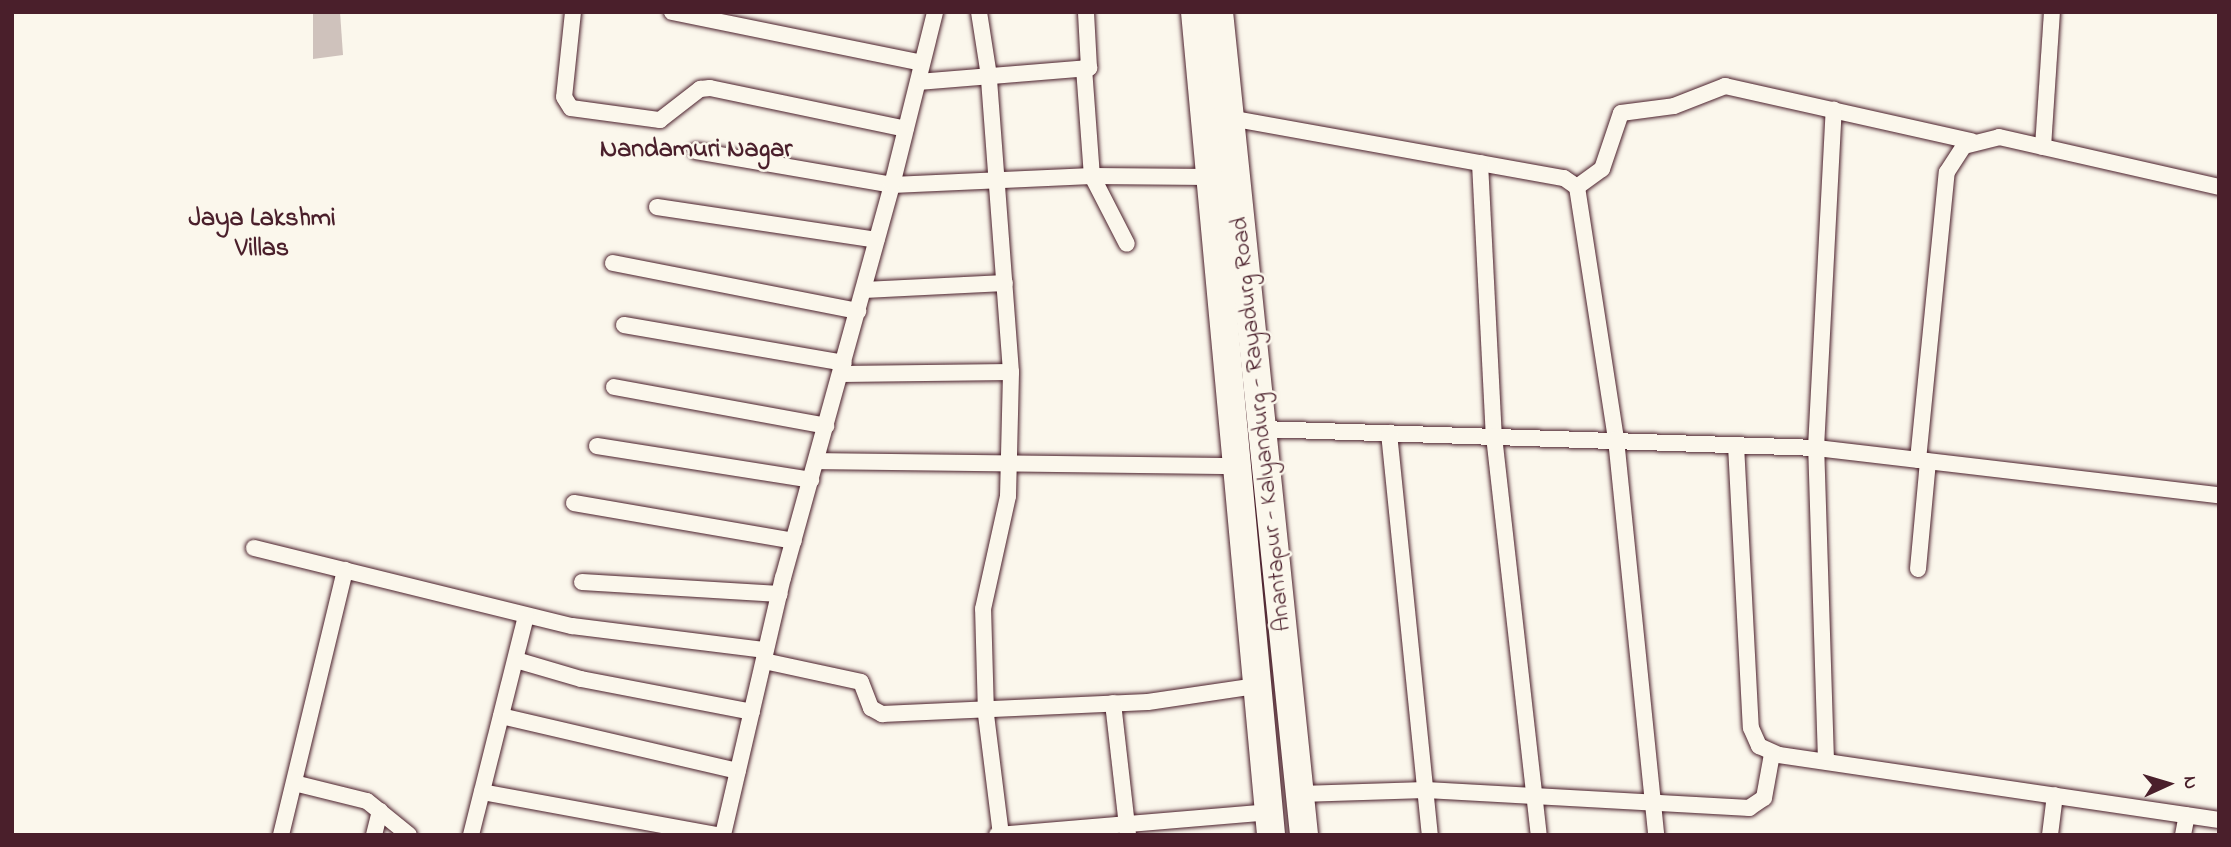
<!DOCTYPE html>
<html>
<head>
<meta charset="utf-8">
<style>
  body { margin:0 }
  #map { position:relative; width:2231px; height:847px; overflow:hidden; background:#fbf7ec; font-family:"Indie Flower",sans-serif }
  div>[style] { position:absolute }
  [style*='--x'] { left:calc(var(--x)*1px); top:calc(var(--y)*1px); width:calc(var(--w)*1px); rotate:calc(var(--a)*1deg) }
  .building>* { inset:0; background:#cfc2bc }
  .roads { filter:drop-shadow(0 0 2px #4a1f2b) drop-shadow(0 0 2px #4a1f2b) }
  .street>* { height:16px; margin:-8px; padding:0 8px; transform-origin:8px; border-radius:8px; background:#fbf7ec }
  .highway>* { height:28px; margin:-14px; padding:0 14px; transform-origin:14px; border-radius:14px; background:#fbf7ec }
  span { translate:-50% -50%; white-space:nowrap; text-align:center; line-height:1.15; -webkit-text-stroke:5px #fbf7ec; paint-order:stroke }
  .street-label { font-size:24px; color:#4a1f2b }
  .neighbourhood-label { font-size:26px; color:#4a1f2b; font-weight:700 }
  .frame { position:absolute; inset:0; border:14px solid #4a1f2b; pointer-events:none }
  .north { position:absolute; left:2133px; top:749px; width:70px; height:70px; -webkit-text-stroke:5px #fbf7ec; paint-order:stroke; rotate:86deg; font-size:19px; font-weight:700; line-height:28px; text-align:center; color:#4a1f2b }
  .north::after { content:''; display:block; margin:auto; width:24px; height:32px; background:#4a1f2b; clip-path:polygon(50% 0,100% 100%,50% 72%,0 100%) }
</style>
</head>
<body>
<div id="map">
  <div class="building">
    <i style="clip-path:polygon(313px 12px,340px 12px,343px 55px,313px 59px)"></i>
  </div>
  <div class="roads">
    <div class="street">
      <i style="--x:573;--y:12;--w:85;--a:96"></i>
      <i style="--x:564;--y:97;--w:13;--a:58"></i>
      <i style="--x:571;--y:108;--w:90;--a:7.7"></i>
      <i style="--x:660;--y:120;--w:51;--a:-37.8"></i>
      <i style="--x:700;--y:89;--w:10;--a:-6"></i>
      <i style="--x:710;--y:88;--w:200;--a:11.8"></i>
      <i style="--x:672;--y:12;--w:255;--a:11.5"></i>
      <i style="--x:1084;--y:68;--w:108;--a:85.8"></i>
      <i style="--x:1092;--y:176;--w:76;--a:62.8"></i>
      <i style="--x:918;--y:82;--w:172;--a:-4.7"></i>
      <i style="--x:1089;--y:68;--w:56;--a:-93.1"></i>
      <i style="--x:1224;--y:117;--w:345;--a:10.2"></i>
      <i style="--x:1564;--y:178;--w:16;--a:35"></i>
      <i style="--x:1577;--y:187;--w:255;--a:81.2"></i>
      <i style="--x:1616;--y:439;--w:398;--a:84.2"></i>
      <i style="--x:2043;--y:147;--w:135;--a:-86.2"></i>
      <i style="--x:696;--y:151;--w:199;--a:9.8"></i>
      <i style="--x:892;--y:185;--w:200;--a:-2.6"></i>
      <i style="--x:1092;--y:176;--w:117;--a:0.5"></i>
      <i style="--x:1480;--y:163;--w:273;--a:87.1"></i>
      <i style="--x:1494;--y:436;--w:402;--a:83.6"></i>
      <i style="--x:1577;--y:187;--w:31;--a:-36"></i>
      <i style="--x:1602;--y:169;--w:59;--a:-71.3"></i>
      <i style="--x:1621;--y:113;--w:53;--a:-7.5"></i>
      <i style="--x:1674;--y:106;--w:55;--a:-21.4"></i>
      <i style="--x:1725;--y:86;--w:253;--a:12.6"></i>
      <i style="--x:657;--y:207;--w:222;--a:8.5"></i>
      <i style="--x:613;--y:263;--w:250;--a:11.1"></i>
      <i style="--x:864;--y:290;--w:141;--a:-2.8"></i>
      <i style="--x:624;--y:325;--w:223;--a:9.8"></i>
      <i style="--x:841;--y:374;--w:170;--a:-0.7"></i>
      <i style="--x:1011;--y:372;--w:297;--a:-94.3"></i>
      <i style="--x:989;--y:76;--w:65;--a:-98.9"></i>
      <i style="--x:614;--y:387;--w:216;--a:10.4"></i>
      <i style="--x:1262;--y:429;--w:554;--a:1.96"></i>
      <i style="--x:1816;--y:448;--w:406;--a:6.7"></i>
      <i style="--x:1389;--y:433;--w:404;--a:84.2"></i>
      <i style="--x:1736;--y:445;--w:283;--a:87"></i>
      <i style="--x:1751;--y:728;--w:20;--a:66"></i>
      <i style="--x:1759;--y:746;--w:22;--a:24"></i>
      <i style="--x:1779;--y:755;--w:445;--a:8.4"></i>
      <i style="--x:597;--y:446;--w:217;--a:9"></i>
      <i style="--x:1918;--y:460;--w:289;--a:-84.3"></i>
      <i style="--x:1947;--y:172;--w:31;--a:-57"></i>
      <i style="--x:1964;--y:146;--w:36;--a:-14"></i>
      <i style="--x:1999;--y:137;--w:226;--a:12.8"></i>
      <i style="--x:817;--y:461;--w:417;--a:0.7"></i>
      <i style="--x:574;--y:503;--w:223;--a:9.8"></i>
      <i style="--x:254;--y:548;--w:327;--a:13.8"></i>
      <i style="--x:572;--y:626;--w:195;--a:7.1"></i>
      <i style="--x:1918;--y:569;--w:108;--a:-84.7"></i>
      <i style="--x:582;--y:582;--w:198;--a:3.5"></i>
      <i style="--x:516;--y:660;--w:68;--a:16.3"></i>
      <i style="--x:581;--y:679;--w:174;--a:10.9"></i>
      <i style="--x:764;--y:661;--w:99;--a:12.2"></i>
      <i style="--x:861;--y:682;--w:28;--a:69"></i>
      <i style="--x:871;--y:708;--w:13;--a:29"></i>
      <i style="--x:882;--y:714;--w:266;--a:-2.6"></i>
      <i style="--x:1148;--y:702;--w:110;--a:-8.4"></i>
      <i style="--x:1113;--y:703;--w:133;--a:83.5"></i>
      <i style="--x:501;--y:716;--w:243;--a:13.1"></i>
      <i style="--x:1826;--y:761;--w:313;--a:-91.8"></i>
      <i style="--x:1816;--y:448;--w:339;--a:-87"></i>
      <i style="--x:294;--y:783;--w:75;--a:13.9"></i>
      <i style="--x:367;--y:801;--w:54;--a:39"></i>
      <i style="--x:482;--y:792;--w:239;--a:10.4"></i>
      <i style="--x:1300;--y:794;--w:126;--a:-1.8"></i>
      <i style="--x:1426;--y:790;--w:324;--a:3.2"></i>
      <i style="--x:1749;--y:808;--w:18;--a:-34"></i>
      <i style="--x:1764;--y:798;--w:45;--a:-79.7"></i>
      <i style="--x:281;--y:835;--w:273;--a:-76.4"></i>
      <i style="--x:374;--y:835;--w:25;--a:-76"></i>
      <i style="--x:471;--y:835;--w:226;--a:-75.9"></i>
      <i style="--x:723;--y:835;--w:264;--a:-76.9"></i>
      <i style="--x:783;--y:578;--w:408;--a:-74.5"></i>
      <i style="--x:892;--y:185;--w:178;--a:-76"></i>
      <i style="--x:997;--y:835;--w:273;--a:-4.8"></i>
      <i style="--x:1001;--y:835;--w:122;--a:-97.1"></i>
      <i style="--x:986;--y:714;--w:105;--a:-91.6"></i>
      <i style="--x:983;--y:609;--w:116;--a:-77.5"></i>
      <i style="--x:1008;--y:496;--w:124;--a:-88.6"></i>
      <i style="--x:2050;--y:835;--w:40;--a:-82.9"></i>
      <i style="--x:2183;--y:835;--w:20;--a:-79"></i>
    </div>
    <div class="highway">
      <i style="--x:1195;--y:12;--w:827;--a:84.72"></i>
      <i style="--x:1219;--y:12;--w:827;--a:84.1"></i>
    </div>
  </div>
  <div class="street-label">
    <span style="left:1262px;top:424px;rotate:-96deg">Anantapur - Kalyandurg - Rayadurg Road</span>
  </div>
  <div class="neighbourhood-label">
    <span style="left:696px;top:151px">Nandamuri Nagar</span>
    <span style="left:262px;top:235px">Jaya Lakshmi<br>Villas</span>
  </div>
  <div class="frame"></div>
  <div class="north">N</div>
</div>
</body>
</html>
